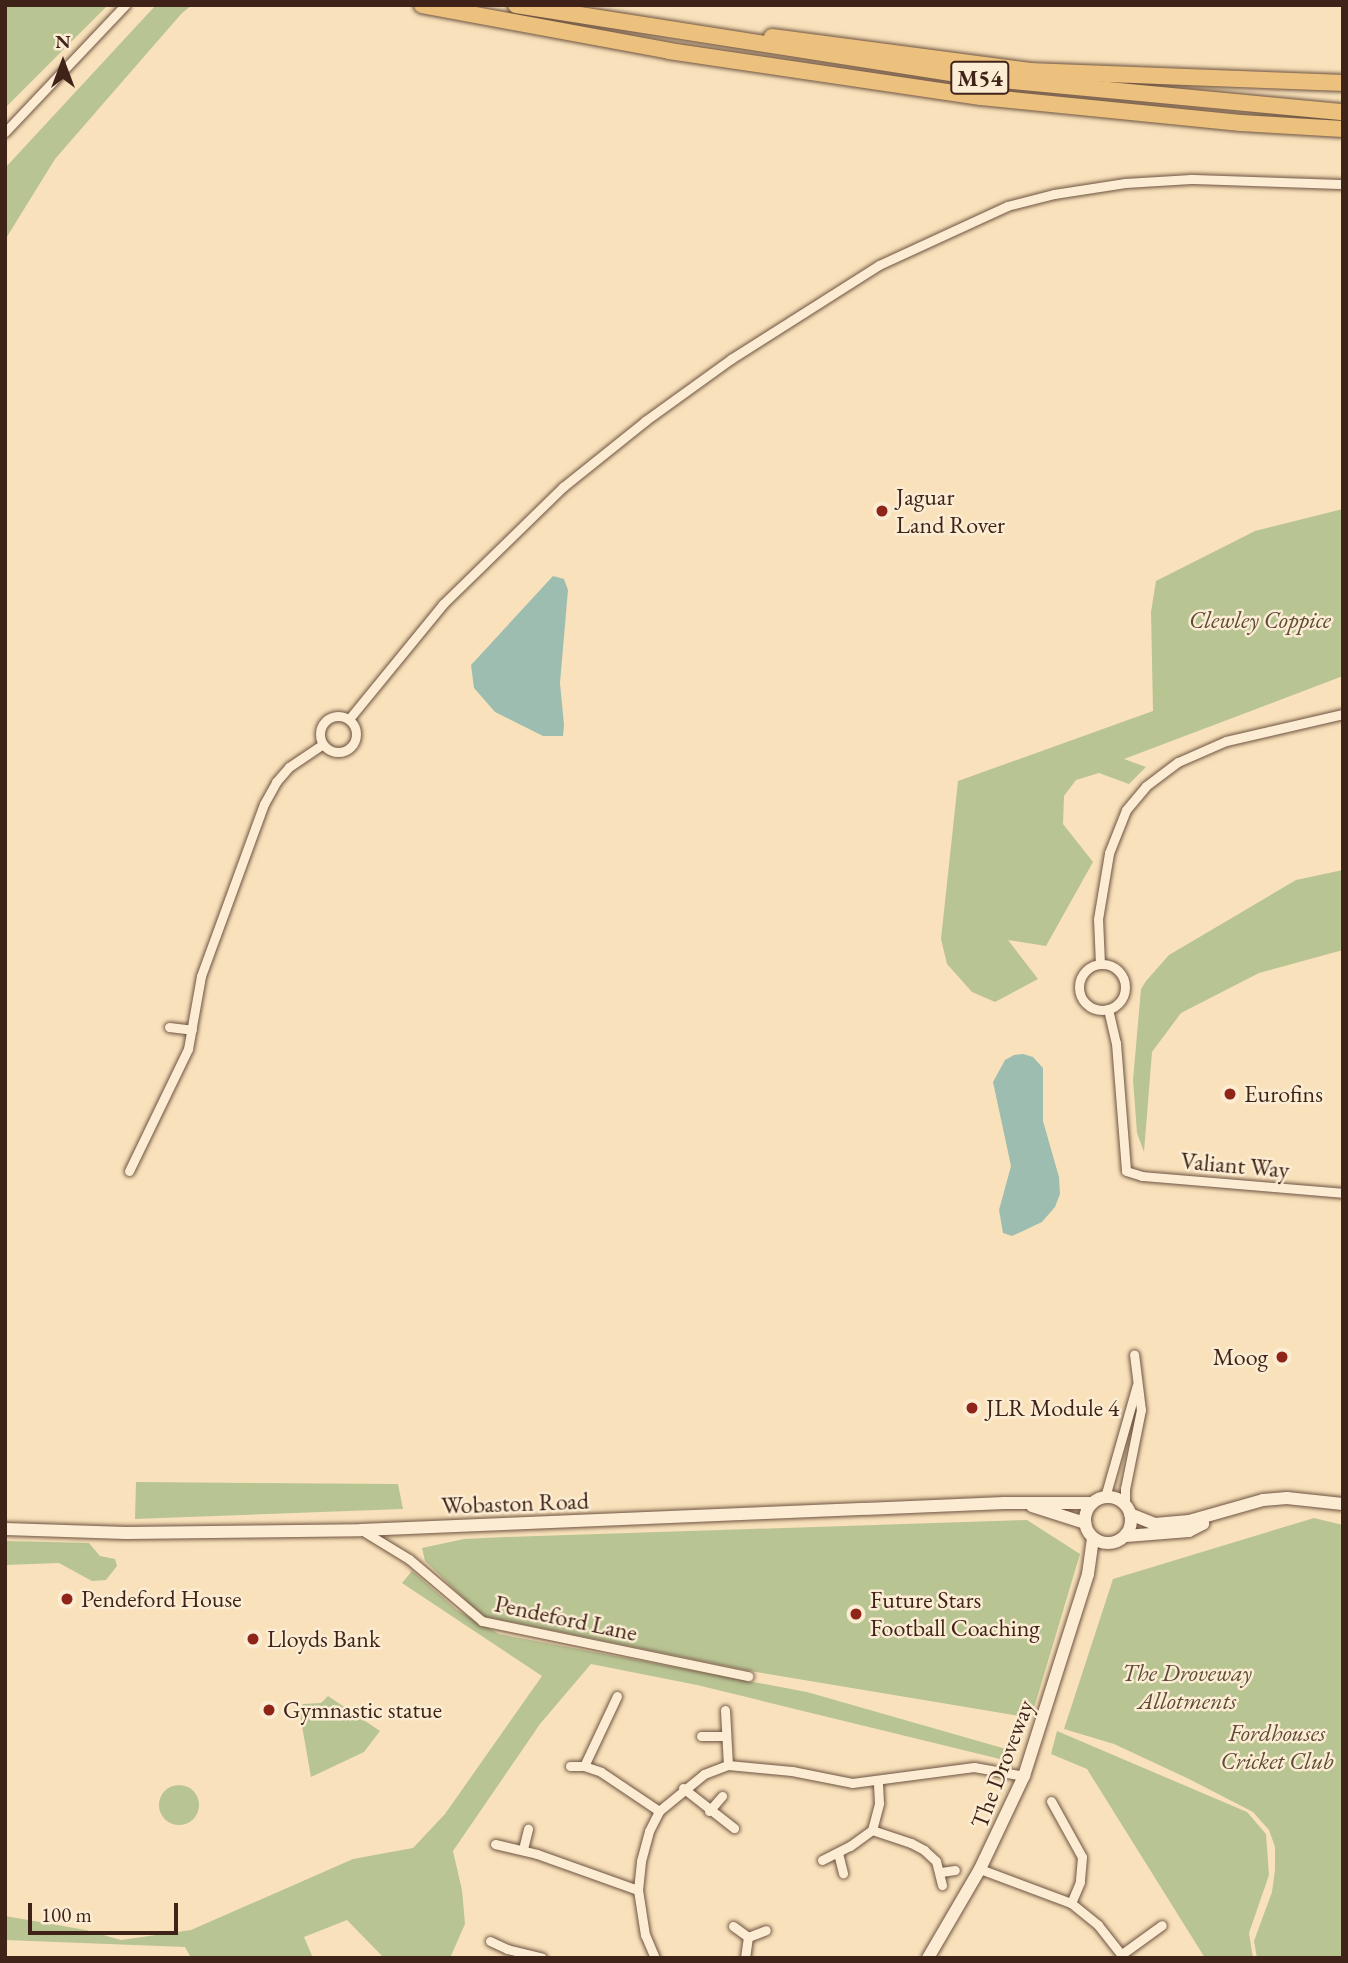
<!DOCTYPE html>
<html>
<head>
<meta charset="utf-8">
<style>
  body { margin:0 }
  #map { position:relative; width:1348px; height:1963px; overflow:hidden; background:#f9e2bb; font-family:"EB Garamond",serif }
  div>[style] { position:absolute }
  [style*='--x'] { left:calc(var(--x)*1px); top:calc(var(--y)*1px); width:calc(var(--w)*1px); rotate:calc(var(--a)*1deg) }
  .green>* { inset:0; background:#b9c493 }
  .round { border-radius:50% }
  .water>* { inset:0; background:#9ebdb1 }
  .roads { filter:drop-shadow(0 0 2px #6e5341) drop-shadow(0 0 2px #6e5341) }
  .street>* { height:9px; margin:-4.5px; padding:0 4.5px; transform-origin:4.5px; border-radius:4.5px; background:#fbecd3 }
  .street>.ring { margin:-4.5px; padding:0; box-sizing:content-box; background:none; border:9px solid #fbecd3; border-radius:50% }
  .secondary>* { height:12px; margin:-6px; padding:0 6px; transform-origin:6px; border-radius:6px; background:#fbecd3 }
  .secondary>.ring { margin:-6px; padding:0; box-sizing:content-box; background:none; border:12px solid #fbecd3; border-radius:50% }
  .highway>* { height:16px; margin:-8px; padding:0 8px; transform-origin:8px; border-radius:8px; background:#ecc17e }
  .dots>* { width:19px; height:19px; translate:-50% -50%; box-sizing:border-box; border:4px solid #fbecd3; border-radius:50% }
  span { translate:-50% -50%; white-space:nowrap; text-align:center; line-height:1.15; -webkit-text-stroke:5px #fbecd3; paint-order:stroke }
  .shield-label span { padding:2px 5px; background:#fbecd3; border:2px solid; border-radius:5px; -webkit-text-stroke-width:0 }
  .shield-label { font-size:23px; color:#402318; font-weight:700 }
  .poi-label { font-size:24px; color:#402318 }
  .left { translate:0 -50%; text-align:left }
  .right { translate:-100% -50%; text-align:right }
  .park-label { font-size:24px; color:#5e4b37; font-style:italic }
  .street-label { font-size:24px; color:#402318 }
  .frame { position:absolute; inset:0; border:7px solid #402318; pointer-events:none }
  .north { position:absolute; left:28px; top:28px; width:70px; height:70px; -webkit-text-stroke:5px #fbecd3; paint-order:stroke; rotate:0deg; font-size:19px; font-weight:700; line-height:28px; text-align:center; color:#402318 }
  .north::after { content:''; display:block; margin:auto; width:24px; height:32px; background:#402318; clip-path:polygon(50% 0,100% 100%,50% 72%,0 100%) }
  .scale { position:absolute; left:28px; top:1903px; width:150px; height:32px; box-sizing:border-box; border:4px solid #402318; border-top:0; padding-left:9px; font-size:21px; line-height:24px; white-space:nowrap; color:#402318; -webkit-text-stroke:5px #fbecd3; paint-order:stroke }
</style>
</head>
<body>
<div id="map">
  <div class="green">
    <i style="clip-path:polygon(5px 5px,108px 5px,5px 108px)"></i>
    <i style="clip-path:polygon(156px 5px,192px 5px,182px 13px,55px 159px,5px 240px,5px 168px)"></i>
    <i style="clip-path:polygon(1343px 509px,1343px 676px,1124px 759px,1146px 767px,1129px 784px,1099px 773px,1076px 780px,1064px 796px,1063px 824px,1093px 862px,1046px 946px,1008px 940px,1038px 979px,995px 1002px,972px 992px,947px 964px,941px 939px,958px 781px,1153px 711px,1151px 612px,1156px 581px,1255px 531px)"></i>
    <i style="clip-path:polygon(1343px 870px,1343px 950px,1259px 973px,1181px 1013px,1152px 1052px,1144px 1152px,1137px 1133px,1133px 1080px,1141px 989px,1146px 981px,1169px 955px,1296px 880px)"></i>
    <i style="clip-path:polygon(136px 1482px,398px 1484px,403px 1509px,135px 1519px)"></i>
    <i style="clip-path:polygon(1314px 1518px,1343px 1525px,1343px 1958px,1257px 1958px,1254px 1941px,1272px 1892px,1275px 1870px,1275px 1847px,1269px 1830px,1253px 1812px,1189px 1779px,1114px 1744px,1064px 1729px,1113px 1579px)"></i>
    <i style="clip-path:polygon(1027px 1520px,1080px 1554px,1031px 1718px,756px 1672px,482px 1616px,425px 1561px,422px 1548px,464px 1539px,505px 1537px)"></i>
    <i style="clip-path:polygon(5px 1541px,89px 1543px,100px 1556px,115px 1559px,117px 1566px,106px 1580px,92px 1581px,59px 1563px,5px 1565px)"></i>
    <i style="clip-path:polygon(412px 1571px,457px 1610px,499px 1634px,807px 1692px,1013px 1751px,1004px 1760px,697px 1685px,591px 1664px,540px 1724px,453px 1851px,462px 1890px,465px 1924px,450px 1958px,384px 1958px,347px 1920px,304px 1937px,313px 1958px,191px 1958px,185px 1947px,5px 1940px,5px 1916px,86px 1930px,121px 1940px,191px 1930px,353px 1859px,413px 1848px,445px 1814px,542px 1676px,402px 1583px)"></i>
    <i style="clip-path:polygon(328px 1696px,380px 1731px,364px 1752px,311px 1777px,299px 1709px,303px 1704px,321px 1703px)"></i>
    <i style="clip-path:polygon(1057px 1731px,1247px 1812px,1266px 1834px,1269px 1875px,1249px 1933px,1253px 1958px,1205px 1958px,1087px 1769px,1051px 1754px)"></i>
    <i class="round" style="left:159px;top:1785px;width:40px;height:40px"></i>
  </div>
  <div class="water">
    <i style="clip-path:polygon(553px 576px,564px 579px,568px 590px,560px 683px,564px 725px,563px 736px,543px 736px,495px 712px,474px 688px,471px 665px)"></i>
    <i style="clip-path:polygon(1023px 1054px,1033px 1057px,1043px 1068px,1043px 1121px,1059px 1177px,1060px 1194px,1055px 1207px,1042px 1222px,1012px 1236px,1003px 1233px,999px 1210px,1011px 1166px,993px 1082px,1005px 1060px,1014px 1055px)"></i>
  </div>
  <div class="roads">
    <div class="street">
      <i style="--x:5;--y:132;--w:175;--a:-46.6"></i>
      <i class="ring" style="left:320px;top:716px;width:27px;height:27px"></i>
      <i style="--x:349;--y:719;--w:149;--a:-50.7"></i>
      <i style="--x:443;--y:604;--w:168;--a:-44.3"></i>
      <i style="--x:563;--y:487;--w:105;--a:-38.8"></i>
      <i style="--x:645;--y:421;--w:106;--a:-35.8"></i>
      <i style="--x:731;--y:359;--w:175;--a:-32.4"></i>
      <i style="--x:879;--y:265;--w:141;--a:-24.7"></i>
      <i style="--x:1007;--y:206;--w:49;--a:-14.3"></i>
      <i style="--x:1054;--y:194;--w:72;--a:-8.8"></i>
      <i style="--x:1125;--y:183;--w:66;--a:-3.5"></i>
      <i style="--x:1191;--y:179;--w:152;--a:1.9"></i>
      <i style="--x:1100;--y:964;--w:45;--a:-92.5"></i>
      <i style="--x:1098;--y:919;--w:67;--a:-80.5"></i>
      <i style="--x:1109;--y:853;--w:46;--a:-68.4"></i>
      <i style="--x:1126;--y:810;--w:31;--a:-50"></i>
      <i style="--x:1146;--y:786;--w:40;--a:-37"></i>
      <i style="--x:1178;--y:762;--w:52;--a:-23.6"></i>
      <i style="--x:1226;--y:741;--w:120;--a:-13"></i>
      <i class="ring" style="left:1079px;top:964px;width:37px;height:37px"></i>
      <i style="--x:1108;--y:1009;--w:35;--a:77"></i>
      <i style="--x:1116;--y:1043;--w:128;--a:85.5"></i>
      <i style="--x:1126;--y:1171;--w:17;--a:17"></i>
      <i style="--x:1142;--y:1176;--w:202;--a:4.8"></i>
      <i style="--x:169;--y:1027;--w:23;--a:7"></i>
      <i style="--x:129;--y:1171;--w:136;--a:-64.2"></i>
      <i style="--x:188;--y:1049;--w:74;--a:-79.9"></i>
      <i style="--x:201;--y:976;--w:183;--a:-69.9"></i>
      <i style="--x:264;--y:804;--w:25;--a:-61"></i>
      <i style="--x:276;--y:782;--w:20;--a:-49"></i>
      <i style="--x:289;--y:767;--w:40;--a:-34"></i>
      <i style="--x:1105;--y:1497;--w:116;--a:-74.1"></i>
      <i style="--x:1125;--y:1505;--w:16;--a:-90"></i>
      <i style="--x:1125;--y:1489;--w:81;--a:-78.6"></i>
      <i style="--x:1141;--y:1410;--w:56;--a:-97.1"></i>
      <i style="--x:363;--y:1531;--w:54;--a:31.3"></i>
      <i style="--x:409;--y:1559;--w:96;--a:40.3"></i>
      <i style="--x:482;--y:1621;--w:272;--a:11.7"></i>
      <i style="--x:617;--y:1696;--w:77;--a:115.2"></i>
      <i style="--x:584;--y:1766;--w:18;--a:19"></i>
      <i style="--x:601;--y:1772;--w:70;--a:33.9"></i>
      <i style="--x:725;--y:1710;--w:55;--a:86.9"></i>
      <i style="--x:701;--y:1736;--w:25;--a:0"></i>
      <i style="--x:570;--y:1766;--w:14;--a:0"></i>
      <i style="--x:683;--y:1788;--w:65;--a:38.1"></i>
      <i style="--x:1051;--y:1801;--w:64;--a:61"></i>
      <i style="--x:1082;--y:1857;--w:25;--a:95"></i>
      <i style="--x:1080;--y:1882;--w:23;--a:113"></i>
      <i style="--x:709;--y:1811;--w:20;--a:-49"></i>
      <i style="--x:872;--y:1830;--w:41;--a:18.4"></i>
      <i style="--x:911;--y:1843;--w:15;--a:28"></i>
      <i style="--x:924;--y:1850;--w:16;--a:43"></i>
      <i style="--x:936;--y:1861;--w:25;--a:76"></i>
      <i style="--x:495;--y:1844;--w:43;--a:13.4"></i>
      <i style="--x:537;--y:1854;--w:107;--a:19.6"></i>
      <i style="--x:523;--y:1849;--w:21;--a:-76"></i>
      <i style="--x:838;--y:1853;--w:21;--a:76"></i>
      <i style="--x:822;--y:1860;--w:31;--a:-27"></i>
      <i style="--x:850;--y:1846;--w:27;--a:-36"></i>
      <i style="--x:872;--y:1830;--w:28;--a:-75"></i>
      <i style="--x:879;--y:1803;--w:21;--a:-93"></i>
      <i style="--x:980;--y:1869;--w:97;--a:20.5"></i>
      <i style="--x:1071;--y:1903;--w:35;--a:39"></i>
      <i style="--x:1098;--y:1925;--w:42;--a:51.8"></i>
      <i style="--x:941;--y:1872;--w:14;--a:-8"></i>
      <i style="--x:733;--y:1926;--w:19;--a:36"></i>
      <i style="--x:748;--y:1937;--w:19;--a:-21"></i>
      <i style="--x:490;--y:1941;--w:19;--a:25"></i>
      <i style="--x:507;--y:1949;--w:36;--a:14"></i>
      <i style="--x:1122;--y:1954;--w:49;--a:-35.9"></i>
      <i style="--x:655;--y:1958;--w:25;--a:-113"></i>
      <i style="--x:645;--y:1935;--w:46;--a:-98.8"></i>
      <i style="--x:638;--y:1890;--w:29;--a:-84"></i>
      <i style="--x:641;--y:1861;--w:31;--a:-75"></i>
      <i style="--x:649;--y:1831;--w:22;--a:-63"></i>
      <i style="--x:659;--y:1811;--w:58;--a:-39.4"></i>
      <i style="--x:704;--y:1774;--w:26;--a:-21"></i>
      <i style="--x:728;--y:1765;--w:64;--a:5.4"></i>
      <i style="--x:792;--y:1771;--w:61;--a:11.3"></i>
      <i style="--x:852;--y:1783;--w:123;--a:-7.5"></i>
      <i style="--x:974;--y:1767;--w:51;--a:10.2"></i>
      <i style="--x:745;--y:1958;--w:21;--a:-82"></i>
    </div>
    <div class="secondary">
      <i class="ring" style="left:1085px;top:1497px;width:34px;height:34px"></i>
      <i style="--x:1032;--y:1506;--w:56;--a:17.8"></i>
      <i style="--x:1130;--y:1514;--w:27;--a:22"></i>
      <i style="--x:1155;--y:1524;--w:34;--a:-5"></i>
      <i style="--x:1189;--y:1521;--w:77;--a:-15.8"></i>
      <i style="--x:1263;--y:1500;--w:24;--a:-5"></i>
      <i style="--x:1287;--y:1498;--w:56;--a:6.1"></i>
      <i style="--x:5;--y:1529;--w:121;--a:1.9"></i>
      <i style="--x:126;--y:1533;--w:235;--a:-0.7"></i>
      <i style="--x:361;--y:1530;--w:644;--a:-2.4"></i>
      <i style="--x:1004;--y:1503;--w:88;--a:0"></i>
      <i style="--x:1126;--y:1536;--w:63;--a:-4.5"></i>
      <i style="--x:1189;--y:1531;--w:16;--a:-27"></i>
      <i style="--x:928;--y:1958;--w:103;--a:-59.7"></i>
      <i style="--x:980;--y:1869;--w:103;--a:-64.7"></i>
      <i style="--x:1024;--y:1776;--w:212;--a:-72.4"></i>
      <i style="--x:1088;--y:1574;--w:36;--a:-82"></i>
    </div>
    <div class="highway">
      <i style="--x:422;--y:5;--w:251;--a:10.5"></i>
      <i style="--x:669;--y:51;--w:315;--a:8.4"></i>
      <i style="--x:981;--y:97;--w:261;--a:5.7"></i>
      <i style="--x:1241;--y:123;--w:102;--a:3.4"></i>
      <i style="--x:516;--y:5;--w:471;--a:8.9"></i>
      <i style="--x:981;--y:78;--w:364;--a:5.4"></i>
      <i style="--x:772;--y:37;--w:260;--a:7.5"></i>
      <i style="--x:1030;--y:71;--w:313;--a:2.2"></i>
    </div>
  </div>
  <div class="dots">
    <i style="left:882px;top:511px;background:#8f2418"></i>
    <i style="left:1230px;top:1094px;background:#8f2418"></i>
    <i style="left:1282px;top:1357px;background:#8f2418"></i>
    <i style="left:972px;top:1408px;background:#8f2418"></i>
    <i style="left:67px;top:1599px;background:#8f2418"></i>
    <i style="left:856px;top:1614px;background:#8f2418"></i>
    <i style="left:253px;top:1639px;background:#8f2418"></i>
    <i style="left:269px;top:1710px;background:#8f2418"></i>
  </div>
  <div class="shield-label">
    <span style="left:980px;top:78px">M54</span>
  </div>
  <div class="poi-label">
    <span class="left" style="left:896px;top:511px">Jaguar<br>Land Rover</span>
    <span class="left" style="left:1244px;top:1094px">Eurofins</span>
    <span class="right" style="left:1268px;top:1357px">Moog</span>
    <span class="left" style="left:986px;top:1408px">JLR Module 4</span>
    <span class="left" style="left:81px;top:1599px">Pendeford House</span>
    <span class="left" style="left:870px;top:1614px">Future Stars<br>Football Coaching</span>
    <span class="left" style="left:267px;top:1639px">Lloyds Bank</span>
    <span class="left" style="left:283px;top:1710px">Gymnastic statue</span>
  </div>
  <div class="park-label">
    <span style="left:1260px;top:620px">Clewley Coppice</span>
    <span style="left:1187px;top:1687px">The Droveway<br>Allotments</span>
    <span style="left:1277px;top:1747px">Fordhouses<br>Cricket Club</span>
  </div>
  <div class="street-label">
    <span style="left:1235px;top:1165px;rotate:5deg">Valiant Way</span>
    <span style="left:515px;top:1503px;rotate:-2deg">Wobaston Road</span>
    <span style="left:566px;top:1618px;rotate:12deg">Pendeford Lane</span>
    <span style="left:1002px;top:1764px;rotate:-69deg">The Droveway</span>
  </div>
  <div class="frame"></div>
  <div class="north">N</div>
  <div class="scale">100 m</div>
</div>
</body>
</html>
